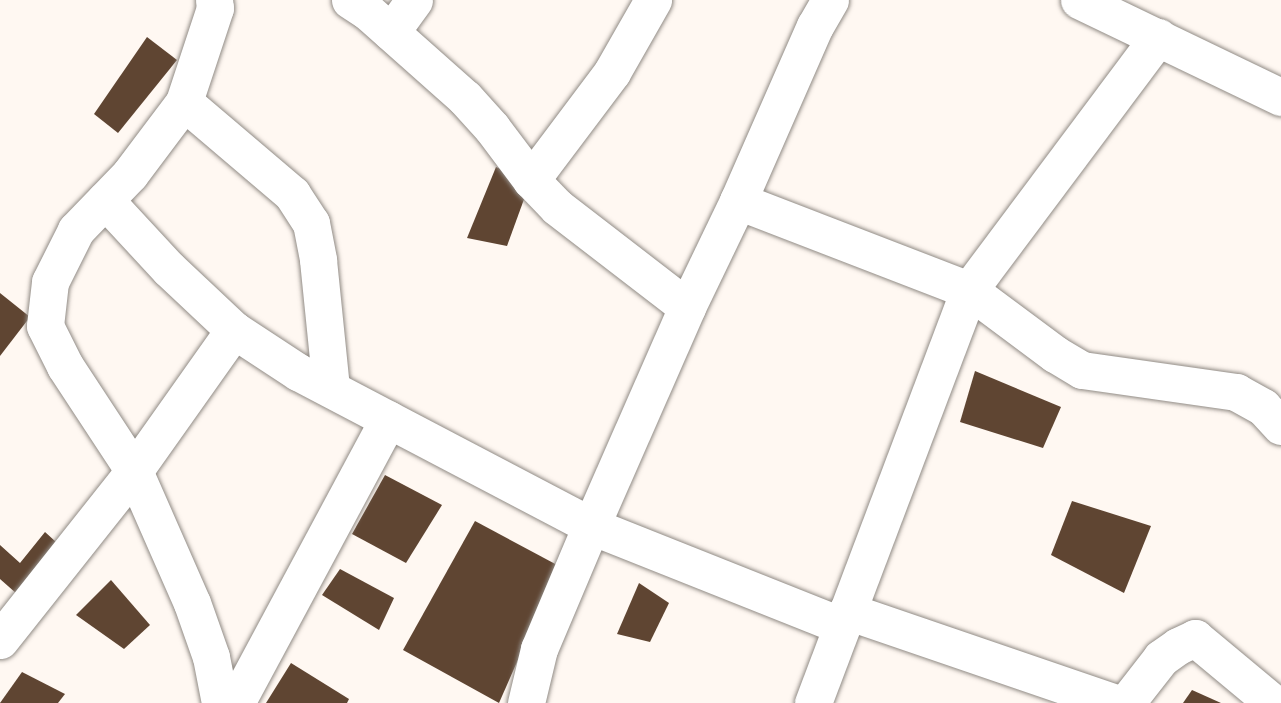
<!DOCTYPE html>
<html>
<head>
<meta charset="utf-8">
<style>
  body { margin:0 }
  #map { position:relative; width:1281px; height:703px; overflow:hidden; background:#fff8f2; font-family:"PT Sans Narrow",sans-serif }
  div>[style] { position:absolute }
  [style*='--x'] { left:calc(var(--x)*1px); top:calc(var(--y)*1px); width:calc(var(--w)*1px); rotate:calc(var(--a)*1deg) }
  .building>* { inset:0; background:#5f4532 }
  .roads { filter:drop-shadow(0 0 2px #918b85) drop-shadow(0 0 2px #918b85) }
  .minor>* { height:37px; margin:-18.5px; padding:0 18.5px; transform-origin:18.5px; border-radius:18.5px; background:#fff }
  span { translate:-50% -50%; white-space:nowrap; text-align:center; line-height:1.15; -webkit-text-stroke:7px #fff; paint-order:stroke }
</style>
</head>
<body>
<div id="map">
  <div class="building">
    <i style="clip-path:polygon(147px 37px,177px 60px,118px 133px,94px 114px)"></i>
    <i style="clip-path:polygon(496px 167px,531px 180px,507px 246px,467px 238px)"></i>
    <i style="clip-path:polygon(0 293px,30px 317px,0 356px)"></i>
    <i style="clip-path:polygon(975px 371px,1061px 407px,1043px 448px,960px 422px)"></i>
    <i style="clip-path:polygon(385px 475px,442px 505px,406px 563px,352px 534px)"></i>
    <i style="clip-path:polygon(1072px 501px,1151px 526px,1124px 593px,1051px 555px)"></i>
    <i style="clip-path:polygon(475px 521px,559px 566px,499px 703px,403px 650px)"></i>
    <i style="clip-path:polygon(45px 532px,66px 551px,25px 601px,0 579px,0 545px,20px 563px)"></i>
    <i style="clip-path:polygon(340px 569px,394px 598px,379px 630px,322px 595px)"></i>
    <i style="clip-path:polygon(111px 580px,150px 625px,124px 649px,76px 615px)"></i>
    <i style="clip-path:polygon(639px 583px,669px 603px,650px 642px,617px 634px)"></i>
    <i style="clip-path:polygon(291px 663px,349px 699px,347px 703px,266px 703px)"></i>
    <i style="clip-path:polygon(22px 672px,65px 694px,58px 703px,0 703px)"></i>
    <i style="clip-path:polygon(1192px 690px,1221px 703px,1183px 703px)"></i>
  </div>
  <div class="roads">
    <div class="minor">
      <i style="--x:214;--y:0;--w:8;--a:83"></i>
      <i style="--x:215;--y:8;--w:99;--a:108.3"></i>
      <i style="--x:184;--y:102;--w:90;--a:126.9"></i>
      <i style="--x:130;--y:174;--w:78;--a:134"></i>
      <i style="--x:76;--y:230;--w:58;--a:116.6"></i>
      <i style="--x:50;--y:282;--w:44;--a:96.5"></i>
      <i style="--x:45;--y:326;--w:45;--a:63.4"></i>
      <i style="--x:65;--y:366;--w:126;--a:56.7"></i>
      <i style="--x:134;--y:471;--w:144;--a:66.3"></i>
      <i style="--x:192;--y:603;--w:57;--a:70.6"></i>
      <i style="--x:211;--y:657;--w:47;--a:78.9"></i>
      <i style="--x:350;--y:0;--w:20;--a:33"></i>
      <i style="--x:367;--y:11;--w:131;--a:41.6"></i>
      <i style="--x:465;--y:98;--w:40;--a:48"></i>
      <i style="--x:492;--y:128;--w:65;--a:53.1"></i>
      <i style="--x:531;--y:180;--w:37;--a:46"></i>
      <i style="--x:557;--y:207;--w:164;--a:37.6"></i>
      <i style="--x:1079;--y:0;--w:224;--a:25.7"></i>
      <i style="--x:391;--y:32;--w:39;--a:-54"></i>
      <i style="--x:184;--y:102;--w:142;--a:40.4"></i>
      <i style="--x:292;--y:194;--w:35;--a:57"></i>
      <i style="--x:311;--y:223;--w:38;--a:79"></i>
      <i style="--x:318;--y:260;--w:129;--a:84.2"></i>
      <i style="--x:531;--y:180;--w:135;--a:-53.1"></i>
      <i style="--x:612;--y:72;--w:83;--a:-60.3"></i>
      <i style="--x:105;--y:200;--w:94;--a:47.2"></i>
      <i style="--x:169;--y:269;--w:89;--a:43.2"></i>
      <i style="--x:234;--y:330;--w:77;--a:33.3"></i>
      <i style="--x:298;--y:372;--w:331;--a:27.7"></i>
      <i style="--x:591;--y:526;--w:270;--a:21.7"></i>
      <i style="--x:738;--y:201;--w:248;--a:21.1"></i>
      <i style="--x:969;--y:290;--w:107;--a:36.7"></i>
      <i style="--x:1055;--y:354;--w:31;--a:31"></i>
      <i style="--x:1082;--y:370;--w:156;--a:8.1"></i>
      <i style="--x:1236;--y:392;--w:31;--a:29"></i>
      <i style="--x:1263;--y:407;--w:26;--a:47"></i>
      <i style="--x:847;--y:611;--w:284;--a:18.9"></i>
      <i style="--x:0;--y:640;--w:216;--a:-51.6"></i>
      <i style="--x:134;--y:471;--w:173;--a:-54.7"></i>
      <i style="--x:236;--y:703;--w:322;--a:-61.8"></i>
      <i style="--x:526;--y:703;--w:56;--a:-76.5"></i>
      <i style="--x:539;--y:649;--w:134;--a:-67.1"></i>
      <i style="--x:591;--y:526;--w:239;--a:-66.3"></i>
      <i style="--x:687;--y:307;--w:118;--a:-64.3"></i>
      <i style="--x:738;--y:201;--w:191;--a:-66.3"></i>
      <i style="--x:815;--y:26;--w:30;--a:-60"></i>
      <i style="--x:813;--y:703;--w:441;--a:-69.3"></i>
      <i style="--x:969;--y:290;--w:316;--a:-53.2"></i>
      <i style="--x:1126;--y:703;--w:57;--a:-52.1"></i>
      <i style="--x:1161;--y:658;--w:21;--a:-35"></i>
      <i style="--x:1178;--y:646;--w:19;--a:-25"></i>
      <i style="--x:1195;--y:638;--w:102;--a:39.8"></i>
    </div>
  </div>
</div>
</body>
</html>
